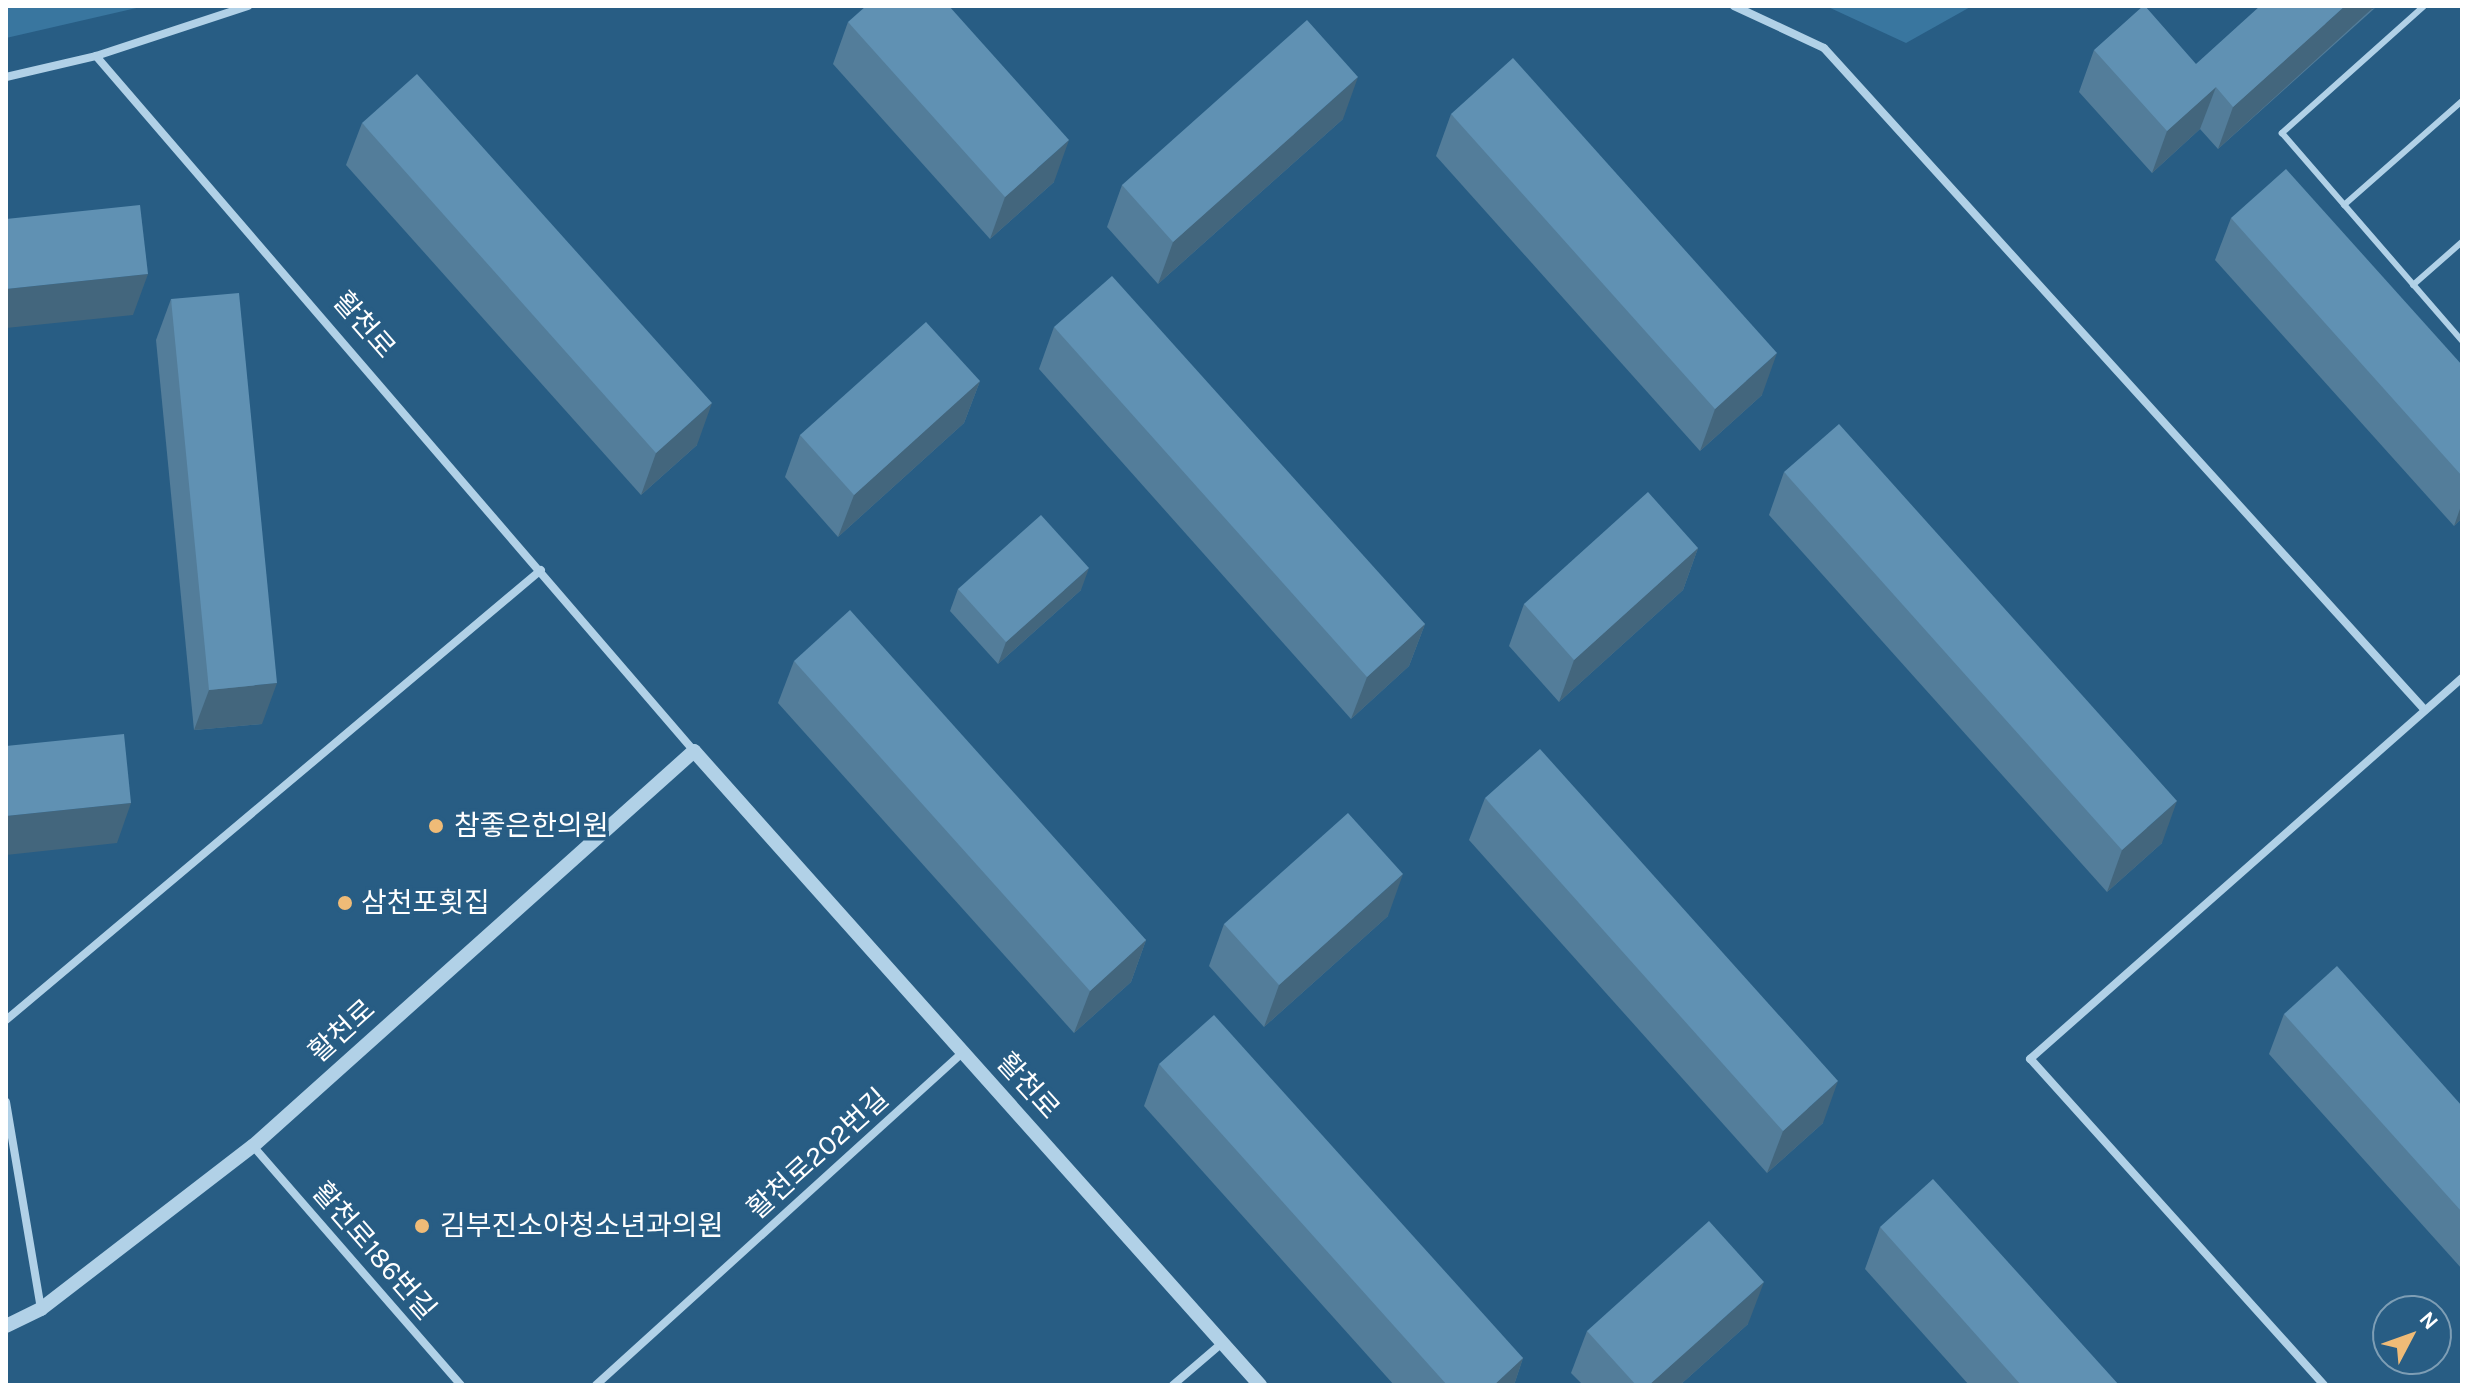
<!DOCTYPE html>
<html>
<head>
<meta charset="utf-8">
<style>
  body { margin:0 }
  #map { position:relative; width:2468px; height:1391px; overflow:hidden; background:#285d84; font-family:Karla,"Noto Sans KR",sans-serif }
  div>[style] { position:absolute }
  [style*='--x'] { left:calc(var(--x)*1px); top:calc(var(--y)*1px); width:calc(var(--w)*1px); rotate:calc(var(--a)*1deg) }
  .green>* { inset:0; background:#39769f }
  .service>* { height:6px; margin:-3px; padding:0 3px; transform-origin:3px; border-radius:3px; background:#b1d1e7 }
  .minor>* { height:8px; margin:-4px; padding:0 4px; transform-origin:4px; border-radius:4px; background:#b1d1e7 }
  .tertiary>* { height:14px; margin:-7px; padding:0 7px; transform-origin:7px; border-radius:7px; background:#b1d1e7 }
  .wall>* { inset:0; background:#537d9a }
  .shaded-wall>* { inset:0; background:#43667d }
  .building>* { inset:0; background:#6091b3 }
  .dots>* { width:22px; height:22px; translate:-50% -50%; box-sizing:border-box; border:4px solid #285d84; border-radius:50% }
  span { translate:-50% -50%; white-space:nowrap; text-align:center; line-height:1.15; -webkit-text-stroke:7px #285d84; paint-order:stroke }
  .street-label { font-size:28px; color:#fff }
  .poi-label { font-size:28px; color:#fff }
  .left { translate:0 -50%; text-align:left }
  .frame { position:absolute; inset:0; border:8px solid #fff; pointer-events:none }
  .north { position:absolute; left:2372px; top:1295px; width:80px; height:80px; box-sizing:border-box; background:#285d84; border:2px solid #7e9eb5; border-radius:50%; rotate:49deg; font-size:22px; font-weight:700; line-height:32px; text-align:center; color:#fff }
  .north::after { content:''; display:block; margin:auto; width:28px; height:36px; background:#efbb77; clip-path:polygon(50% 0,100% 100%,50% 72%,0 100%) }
</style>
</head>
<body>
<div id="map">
  <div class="green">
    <i style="clip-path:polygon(6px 6px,145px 6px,6px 38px)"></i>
    <i style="clip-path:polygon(1826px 6px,1972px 6px,1906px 43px)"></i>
  </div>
  <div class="service">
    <i style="--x:2424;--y:6;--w:191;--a:138.2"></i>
    <i style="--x:2282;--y:133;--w:275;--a:49.1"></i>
    <i style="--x:2344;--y:205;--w:157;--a:-41.4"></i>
    <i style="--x:2413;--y:285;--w:65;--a:-41.3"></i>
  </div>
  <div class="minor">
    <i style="--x:248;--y:6;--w:160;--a:161.8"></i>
    <i style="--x:96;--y:56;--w:917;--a:49.29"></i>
    <i style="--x:1734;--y:6;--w:99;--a:25"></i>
    <i style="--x:1824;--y:48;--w:894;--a:47.77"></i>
    <i style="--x:6;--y:77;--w:92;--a:-13.1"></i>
    <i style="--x:6;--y:1020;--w:699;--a:-40.07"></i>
    <i style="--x:6;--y:1102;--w:210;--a:80.4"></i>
    <i style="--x:253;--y:1146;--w:317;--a:49"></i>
    <i style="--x:596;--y:1385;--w:496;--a:-42.2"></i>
    <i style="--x:1173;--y:1385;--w:65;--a:-40.6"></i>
    <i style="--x:2324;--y:1385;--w:439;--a:-132"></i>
    <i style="--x:2030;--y:1059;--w:576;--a:-41.41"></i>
  </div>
  <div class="tertiary">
    <i style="--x:6;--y:1326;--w:39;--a:-26"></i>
    <i style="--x:41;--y:1309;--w:267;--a:-37.6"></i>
    <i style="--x:253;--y:1146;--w:592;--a:-41.85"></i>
    <i style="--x:694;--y:751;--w:850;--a:48.24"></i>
  </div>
  <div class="wall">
    <i style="clip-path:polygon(2375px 8px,2218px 149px,2200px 129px,2152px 173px,2079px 92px,2094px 50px,2196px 64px)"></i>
    <i style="clip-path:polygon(848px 22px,1054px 182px,990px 239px,833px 64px)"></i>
    <i style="clip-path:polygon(1451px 114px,1762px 395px,1700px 451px,1436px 156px)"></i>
    <i style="clip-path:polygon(1343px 119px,1158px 284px,1107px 227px,1122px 185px)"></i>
    <i style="clip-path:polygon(362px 123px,697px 445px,641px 495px,346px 165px)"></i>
    <i style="clip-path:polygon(2231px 218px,2462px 365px,2462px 518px,2454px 526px,2215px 260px)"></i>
    <i style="clip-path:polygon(171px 299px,262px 724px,194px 730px,156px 340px)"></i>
    <i style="clip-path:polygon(1054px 327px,1425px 624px,1409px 666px,1351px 719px,1039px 369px)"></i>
    <i style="clip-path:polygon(980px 381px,964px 423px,838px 537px,785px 477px,800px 435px)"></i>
    <i style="clip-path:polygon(1784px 472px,2162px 843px,2107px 892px,1769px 515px)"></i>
    <i style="clip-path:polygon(1698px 548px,1683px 590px,1559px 702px,1509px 646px,1524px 604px)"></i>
    <i style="clip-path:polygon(958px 589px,1081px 590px,998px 664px,950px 611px)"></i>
    <i style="clip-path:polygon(794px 661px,1146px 940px,1131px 982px,1074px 1033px,778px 703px)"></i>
    <i style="clip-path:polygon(1485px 798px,1823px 1123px,1767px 1173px,1469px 840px)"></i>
    <i style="clip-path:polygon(1388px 916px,1264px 1027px,1209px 966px,1224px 924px)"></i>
    <i style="clip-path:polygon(2284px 1014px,2462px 1106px,2462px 1269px,2269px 1054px)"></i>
    <i style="clip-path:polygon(1159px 1064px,1523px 1358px,1514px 1385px,1394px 1385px,1144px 1106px)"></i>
    <i style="clip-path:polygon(1880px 1227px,2119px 1385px,1969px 1385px,1865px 1269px)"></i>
    <i style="clip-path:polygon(1748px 1324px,1680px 1385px,1583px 1385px,1571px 1373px,1587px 1331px)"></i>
  </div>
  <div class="shaded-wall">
    <i style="clip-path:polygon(2345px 6px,2375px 6px,2218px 149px,2233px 107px)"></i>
    <i style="clip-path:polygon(1358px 77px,1343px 119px,1158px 284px,1173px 242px)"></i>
    <i style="clip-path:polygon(2216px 87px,2200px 129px,2152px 173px,2167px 131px)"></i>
    <i style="clip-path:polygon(1069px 140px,1054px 182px,990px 239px,1005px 197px)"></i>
    <i style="clip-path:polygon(148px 274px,133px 315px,6px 328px,6px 289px)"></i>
    <i style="clip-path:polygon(1777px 353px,1762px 395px,1700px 451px,1715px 409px)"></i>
    <i style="clip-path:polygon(980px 381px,964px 423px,838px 537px,854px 495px)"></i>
    <i style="clip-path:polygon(712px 403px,697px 445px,641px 495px,656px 453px)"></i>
    <i style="clip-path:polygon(2462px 503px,2462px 518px,2454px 526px)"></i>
    <i style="clip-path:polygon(1698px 548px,1683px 590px,1559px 702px,1574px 660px)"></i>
    <i style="clip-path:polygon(1089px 568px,1081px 590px,998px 664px,1006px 642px)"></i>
    <i style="clip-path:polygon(1425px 624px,1409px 666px,1351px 719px,1367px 677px)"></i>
    <i style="clip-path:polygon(277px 683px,262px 724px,194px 730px,209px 690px)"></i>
    <i style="clip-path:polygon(2177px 801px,2162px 843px,2107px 892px,2122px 850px)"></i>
    <i style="clip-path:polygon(131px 803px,117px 843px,6px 855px,6px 816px)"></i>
    <i style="clip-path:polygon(1403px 874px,1388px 916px,1264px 1027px,1279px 985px)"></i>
    <i style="clip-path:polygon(1146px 940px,1131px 982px,1074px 1033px,1090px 991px)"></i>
    <i style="clip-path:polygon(1838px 1081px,1823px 1123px,1767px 1173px,1783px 1131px)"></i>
    <i style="clip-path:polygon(1764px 1282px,1748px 1324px,1680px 1385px,1649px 1385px)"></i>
    <i style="clip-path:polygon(1523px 1358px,1514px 1385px,1494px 1385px)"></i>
  </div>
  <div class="building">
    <i style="clip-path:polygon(866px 6px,949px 6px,1069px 140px,1005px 197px,848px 22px)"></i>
    <i style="clip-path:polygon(2143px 6px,2145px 6px,2196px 64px,2260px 6px,2345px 6px,2233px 107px,2216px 87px,2167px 131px,2094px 50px)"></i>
    <i style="clip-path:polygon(1307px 20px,1358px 77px,1173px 242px,1122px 185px)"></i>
    <i style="clip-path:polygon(1513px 58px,1777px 353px,1715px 409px,1451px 114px)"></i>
    <i style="clip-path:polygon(417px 74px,712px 403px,656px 453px,362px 123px)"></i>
    <i style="clip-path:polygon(2286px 169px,2462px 365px,2462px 476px,2231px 218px)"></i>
    <i style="clip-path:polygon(140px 205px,148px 274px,6px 289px,6px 219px)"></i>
    <i style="clip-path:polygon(1112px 276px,1425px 624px,1367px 677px,1054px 327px)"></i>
    <i style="clip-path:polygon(239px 293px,277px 683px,209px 690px,171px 299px)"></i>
    <i style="clip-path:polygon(926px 322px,980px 381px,854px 495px,800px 435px)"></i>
    <i style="clip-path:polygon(1839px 424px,2177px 801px,2122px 850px,1784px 472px)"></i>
    <i style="clip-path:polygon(1648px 492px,1698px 548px,1574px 660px,1524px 604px)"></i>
    <i style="clip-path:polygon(1041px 515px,1089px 568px,1006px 642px,958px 589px)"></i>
    <i style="clip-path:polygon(850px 610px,1146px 940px,1090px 991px,794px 661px)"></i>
    <i style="clip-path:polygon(124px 734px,131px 803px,6px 816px,6px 746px)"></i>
    <i style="clip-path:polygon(1540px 749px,1838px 1081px,1783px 1131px,1485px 798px)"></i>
    <i style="clip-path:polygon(1348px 813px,1403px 874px,1279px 985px,1224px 924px)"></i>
    <i style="clip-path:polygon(2337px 966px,2462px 1106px,2462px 1212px,2284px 1014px)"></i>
    <i style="clip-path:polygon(1214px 1015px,1523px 1358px,1494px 1385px,1447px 1385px,1159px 1064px)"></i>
    <i style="clip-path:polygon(1933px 1179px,2119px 1385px,2021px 1385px,1880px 1227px)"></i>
    <i style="clip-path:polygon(1709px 1221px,1764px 1282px,1649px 1385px,1636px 1385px,1587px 1331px)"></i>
  </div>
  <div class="dots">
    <i style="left:436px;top:826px;background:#efbb77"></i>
    <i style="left:345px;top:903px;background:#efbb77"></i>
    <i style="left:422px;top:1226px;background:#efbb77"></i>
  </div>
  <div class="street-label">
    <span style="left:364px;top:325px;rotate:49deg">활천로</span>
    <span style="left:342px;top:1031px;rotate:-42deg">활천로</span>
    <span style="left:1028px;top:1086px;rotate:48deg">활천로</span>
    <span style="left:818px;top:1154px;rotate:-42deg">활천로202번길</span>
    <span style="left:374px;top:1251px;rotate:49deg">활천로186번길</span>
  </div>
  <div class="poi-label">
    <span class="left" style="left:454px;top:826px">참좋은한의원</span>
    <span class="left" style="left:361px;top:903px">삼천포횟집</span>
    <span class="left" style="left:440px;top:1226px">김부진소아청소년과의원</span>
  </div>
  <div class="frame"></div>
  <div class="north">N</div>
</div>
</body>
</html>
